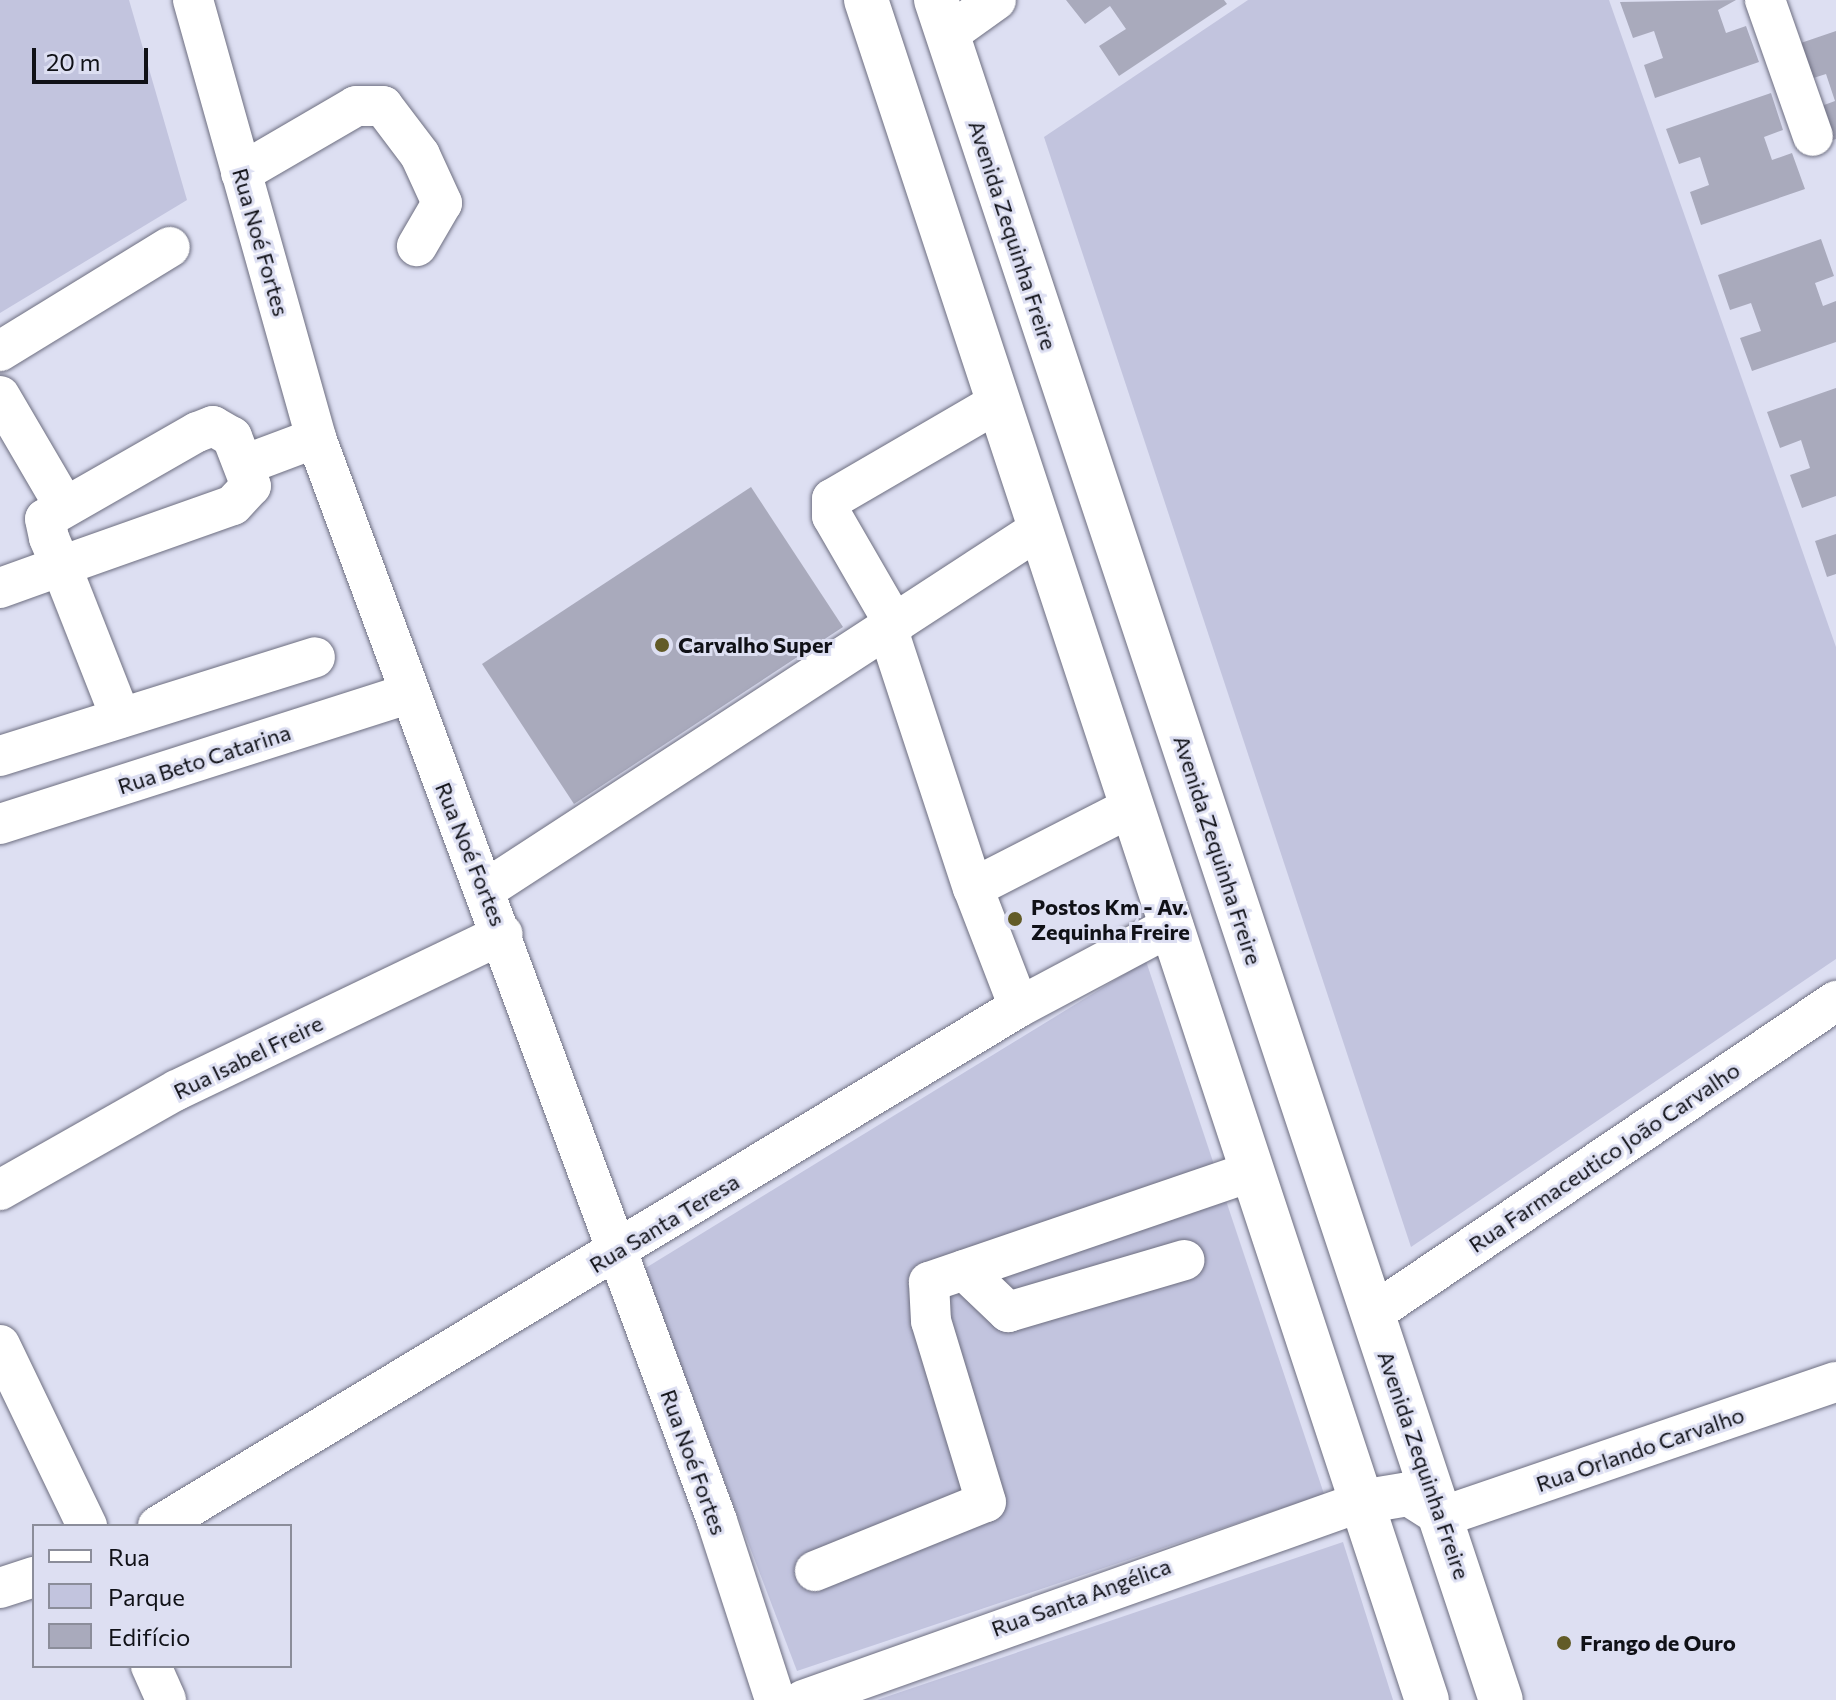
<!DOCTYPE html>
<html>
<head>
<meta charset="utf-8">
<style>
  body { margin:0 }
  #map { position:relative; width:1836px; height:1700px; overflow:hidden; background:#dddff2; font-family:Commissioner,sans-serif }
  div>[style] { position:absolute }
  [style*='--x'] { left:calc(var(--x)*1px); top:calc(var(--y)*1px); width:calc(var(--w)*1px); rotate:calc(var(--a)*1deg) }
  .green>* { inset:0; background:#c2c4de }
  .building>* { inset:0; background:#a9aabc }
  .roads { filter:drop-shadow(0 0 2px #6d6e80) drop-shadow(0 0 2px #6d6e80) }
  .minor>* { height:40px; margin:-20px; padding:0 20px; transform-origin:20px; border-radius:20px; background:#fff }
  .major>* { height:44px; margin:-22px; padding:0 22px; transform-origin:22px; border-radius:22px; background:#fff }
  .dots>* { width:22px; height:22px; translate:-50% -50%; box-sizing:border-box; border:4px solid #dddff2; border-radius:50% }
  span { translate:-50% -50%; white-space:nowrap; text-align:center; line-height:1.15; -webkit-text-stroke:6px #dddff2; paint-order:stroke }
  .street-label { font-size:22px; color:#101117 }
  .poi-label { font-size:22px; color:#101117; font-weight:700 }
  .left { translate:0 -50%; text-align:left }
  .legend { position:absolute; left:32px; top:1524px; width:260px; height:144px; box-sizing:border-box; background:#dddff2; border:2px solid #8b8d9a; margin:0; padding:10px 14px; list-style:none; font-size:24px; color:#101117 }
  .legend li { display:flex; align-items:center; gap:16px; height:40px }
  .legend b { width:40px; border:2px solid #8b8d9a }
  .scale { position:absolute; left:32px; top:48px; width:116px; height:36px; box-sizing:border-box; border:4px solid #101117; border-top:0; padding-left:10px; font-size:24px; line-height:28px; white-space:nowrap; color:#101117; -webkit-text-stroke:6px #dddff2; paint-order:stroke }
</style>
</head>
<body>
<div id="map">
  <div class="green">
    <i style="clip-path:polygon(0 0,129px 0,187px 200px,0 313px)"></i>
    <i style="clip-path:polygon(1248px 0,1609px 0,1836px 647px,1836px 959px,1411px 1247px,1044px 137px)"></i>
    <i style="clip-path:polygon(1146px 961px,1324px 1494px,797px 1671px,644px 1269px)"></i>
    <i style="clip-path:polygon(1343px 1542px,1393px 1700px,877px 1700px)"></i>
  </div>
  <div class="building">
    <i style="clip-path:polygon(1066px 0,1224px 0,1227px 4px,1119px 76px,1099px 46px,1126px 29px,1110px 6px,1085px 24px)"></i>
    <i style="clip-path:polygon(1736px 0,1718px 10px,1726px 33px,1746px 26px,1759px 62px,1655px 98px,1644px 65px,1663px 58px,1654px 31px,1633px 38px,1620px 2px)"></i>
    <i style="clip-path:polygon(1836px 31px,1836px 139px,1827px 142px,1816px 108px,1835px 101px,1826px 74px,1804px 81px,1792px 46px)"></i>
    <i style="clip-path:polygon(1771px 93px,1783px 130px,1764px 137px,1772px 160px,1792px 153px,1805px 189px,1701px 225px,1690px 192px,1709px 185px,1700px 157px,1679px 164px,1666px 129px)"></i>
    <i style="clip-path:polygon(1821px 239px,1834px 276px,1815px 283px,1823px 306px,1836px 301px,1836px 342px,1752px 371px,1740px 338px,1761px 331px,1751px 303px,1730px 310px,1718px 275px)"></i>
    <i style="clip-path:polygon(1836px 388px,1836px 496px,1802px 508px,1790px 475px,1810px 468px,1801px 440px,1780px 448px,1767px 412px)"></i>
    <i style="clip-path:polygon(751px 487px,843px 627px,574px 804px,482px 664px)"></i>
    <i style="clip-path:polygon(1836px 534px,1836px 574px,1827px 577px,1815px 541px)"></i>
  </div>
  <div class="roads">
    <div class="minor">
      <i style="--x:193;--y:0;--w:455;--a:74.3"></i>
      <i style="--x:316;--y:438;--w:1155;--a:69.68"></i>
      <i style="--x:717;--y:1521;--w:188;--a:72"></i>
      <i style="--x:1765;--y:0;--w:144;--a:70.6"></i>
      <i style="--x:947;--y:35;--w:60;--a:-35.5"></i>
      <i style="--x:241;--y:173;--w:133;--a:-30.2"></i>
      <i style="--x:356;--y:106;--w:27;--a:0"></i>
      <i style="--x:383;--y:106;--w:61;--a:52.9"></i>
      <i style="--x:420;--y:155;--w:53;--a:65.4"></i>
      <i style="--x:442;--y:203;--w:50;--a:120.2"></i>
      <i style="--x:0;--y:351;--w:199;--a:-31.5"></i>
      <i style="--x:0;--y:396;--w:125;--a:59.7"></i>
      <i style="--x:244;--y:465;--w:77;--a:-20.6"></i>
      <i style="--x:0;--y:588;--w:65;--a:-19.8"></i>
      <i style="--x:61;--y:566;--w:182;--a:-19.5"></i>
      <i style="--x:233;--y:505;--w:26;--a:-47"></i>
      <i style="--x:251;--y:486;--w:53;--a:-111.2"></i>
      <i style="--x:232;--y:437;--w:22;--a:-150"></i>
      <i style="--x:213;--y:426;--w:17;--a:159"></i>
      <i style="--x:197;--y:432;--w:175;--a:150.2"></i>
      <i style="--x:45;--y:519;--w:19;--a:78"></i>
      <i style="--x:49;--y:538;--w:30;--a:67"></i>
      <i style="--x:61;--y:566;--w:163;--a:68.5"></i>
      <i style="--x:895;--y:625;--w:126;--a:-120"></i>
      <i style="--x:832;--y:516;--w:17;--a:-90"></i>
      <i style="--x:832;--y:499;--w:191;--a:-30.2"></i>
      <i style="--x:888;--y:630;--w:272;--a:71.8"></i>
      <i style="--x:0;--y:756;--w:330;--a:-17.4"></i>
      <i style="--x:0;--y:824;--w:428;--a:-17.7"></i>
      <i style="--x:485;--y:890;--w:663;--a:-33.07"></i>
      <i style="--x:1019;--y:1007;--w:128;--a:-111.1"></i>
      <i style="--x:973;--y:888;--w:180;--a:-27.1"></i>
      <i style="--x:0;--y:1190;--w:203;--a:-29.5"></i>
      <i style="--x:177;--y:1090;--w:361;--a:-25.6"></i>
      <i style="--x:964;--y:1270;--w:61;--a:43.7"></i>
      <i style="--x:1008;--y:1312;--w:184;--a:-16.4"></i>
      <i style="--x:1372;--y:1314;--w:560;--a:-34"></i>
      <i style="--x:0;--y:1345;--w:201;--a:64.3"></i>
      <i style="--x:1444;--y:1516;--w:414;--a:-18.9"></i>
      <i style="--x:158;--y:1526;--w:1005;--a:-31.08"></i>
      <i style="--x:1019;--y:1007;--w:174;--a:-28"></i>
      <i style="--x:815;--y:1571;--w:184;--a:-22"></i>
      <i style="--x:986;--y:1502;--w:189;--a:-106.9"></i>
      <i style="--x:931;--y:1321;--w:39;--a:-93"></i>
      <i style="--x:929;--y:1282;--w:343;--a:-18.9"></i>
      <i style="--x:0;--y:1588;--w:36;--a:-18"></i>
      <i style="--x:151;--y:1666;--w:37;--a:66"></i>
      <i style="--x:803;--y:1700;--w:592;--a:-19.54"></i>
    </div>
    <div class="major">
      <i style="--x:866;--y:0;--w:1790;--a:71.74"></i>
      <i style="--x:936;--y:0;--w:1791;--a:71.62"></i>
      <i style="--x:1361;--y:1502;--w:49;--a:-9.5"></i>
      <i style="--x:1409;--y:1494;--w:41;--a:32.2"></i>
    </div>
  </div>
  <div class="dots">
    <i style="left:662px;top:645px;background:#625b27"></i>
    <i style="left:1015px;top:919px;background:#625b27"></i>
    <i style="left:1564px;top:1643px;background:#625b27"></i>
  </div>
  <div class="street-label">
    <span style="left:1013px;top:235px;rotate:72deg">Avenida Zequinha Freire</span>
    <span style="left:261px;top:242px;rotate:74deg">Rua Noé Fortes</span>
    <span style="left:204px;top:759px;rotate:-18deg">Rua Beto Catarina</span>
    <span style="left:1218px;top:850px;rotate:72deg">Avenida Zequinha Freire</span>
    <span style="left:471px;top:854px;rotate:68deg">Rua Noé Fortes</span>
    <span style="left:248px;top:1057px;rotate:-26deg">Rua Isabel Freire</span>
    <span style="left:1604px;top:1157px;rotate:-34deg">Rua Farmaceutico João Carvalho</span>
    <span style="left:664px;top:1223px;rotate:-31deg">Rua Santa Teresa</span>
    <span style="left:1640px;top:1449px;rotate:-19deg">Rua Orlando Carvalho</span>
    <span style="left:694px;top:1462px;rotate:70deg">Rua Noé Fortes</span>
    <span style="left:1424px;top:1465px;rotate:71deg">Avenida Zequinha Freire</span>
    <span style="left:1081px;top:1597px;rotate:-20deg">Rua Santa Angélica</span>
  </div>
  <div class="poi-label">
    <span class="left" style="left:678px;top:645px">Carvalho Super</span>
    <span class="left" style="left:1031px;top:919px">Postos Km - Av.<br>Zequinha Freire</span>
    <span class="left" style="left:1580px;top:1643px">Frango de Ouro</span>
  </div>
  <ul class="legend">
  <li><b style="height:10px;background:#fff"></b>Rua</li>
  <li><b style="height:22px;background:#c2c4de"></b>Parque</li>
  <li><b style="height:22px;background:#a9aabc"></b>Edifício</li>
  </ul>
  <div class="scale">20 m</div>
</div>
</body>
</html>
